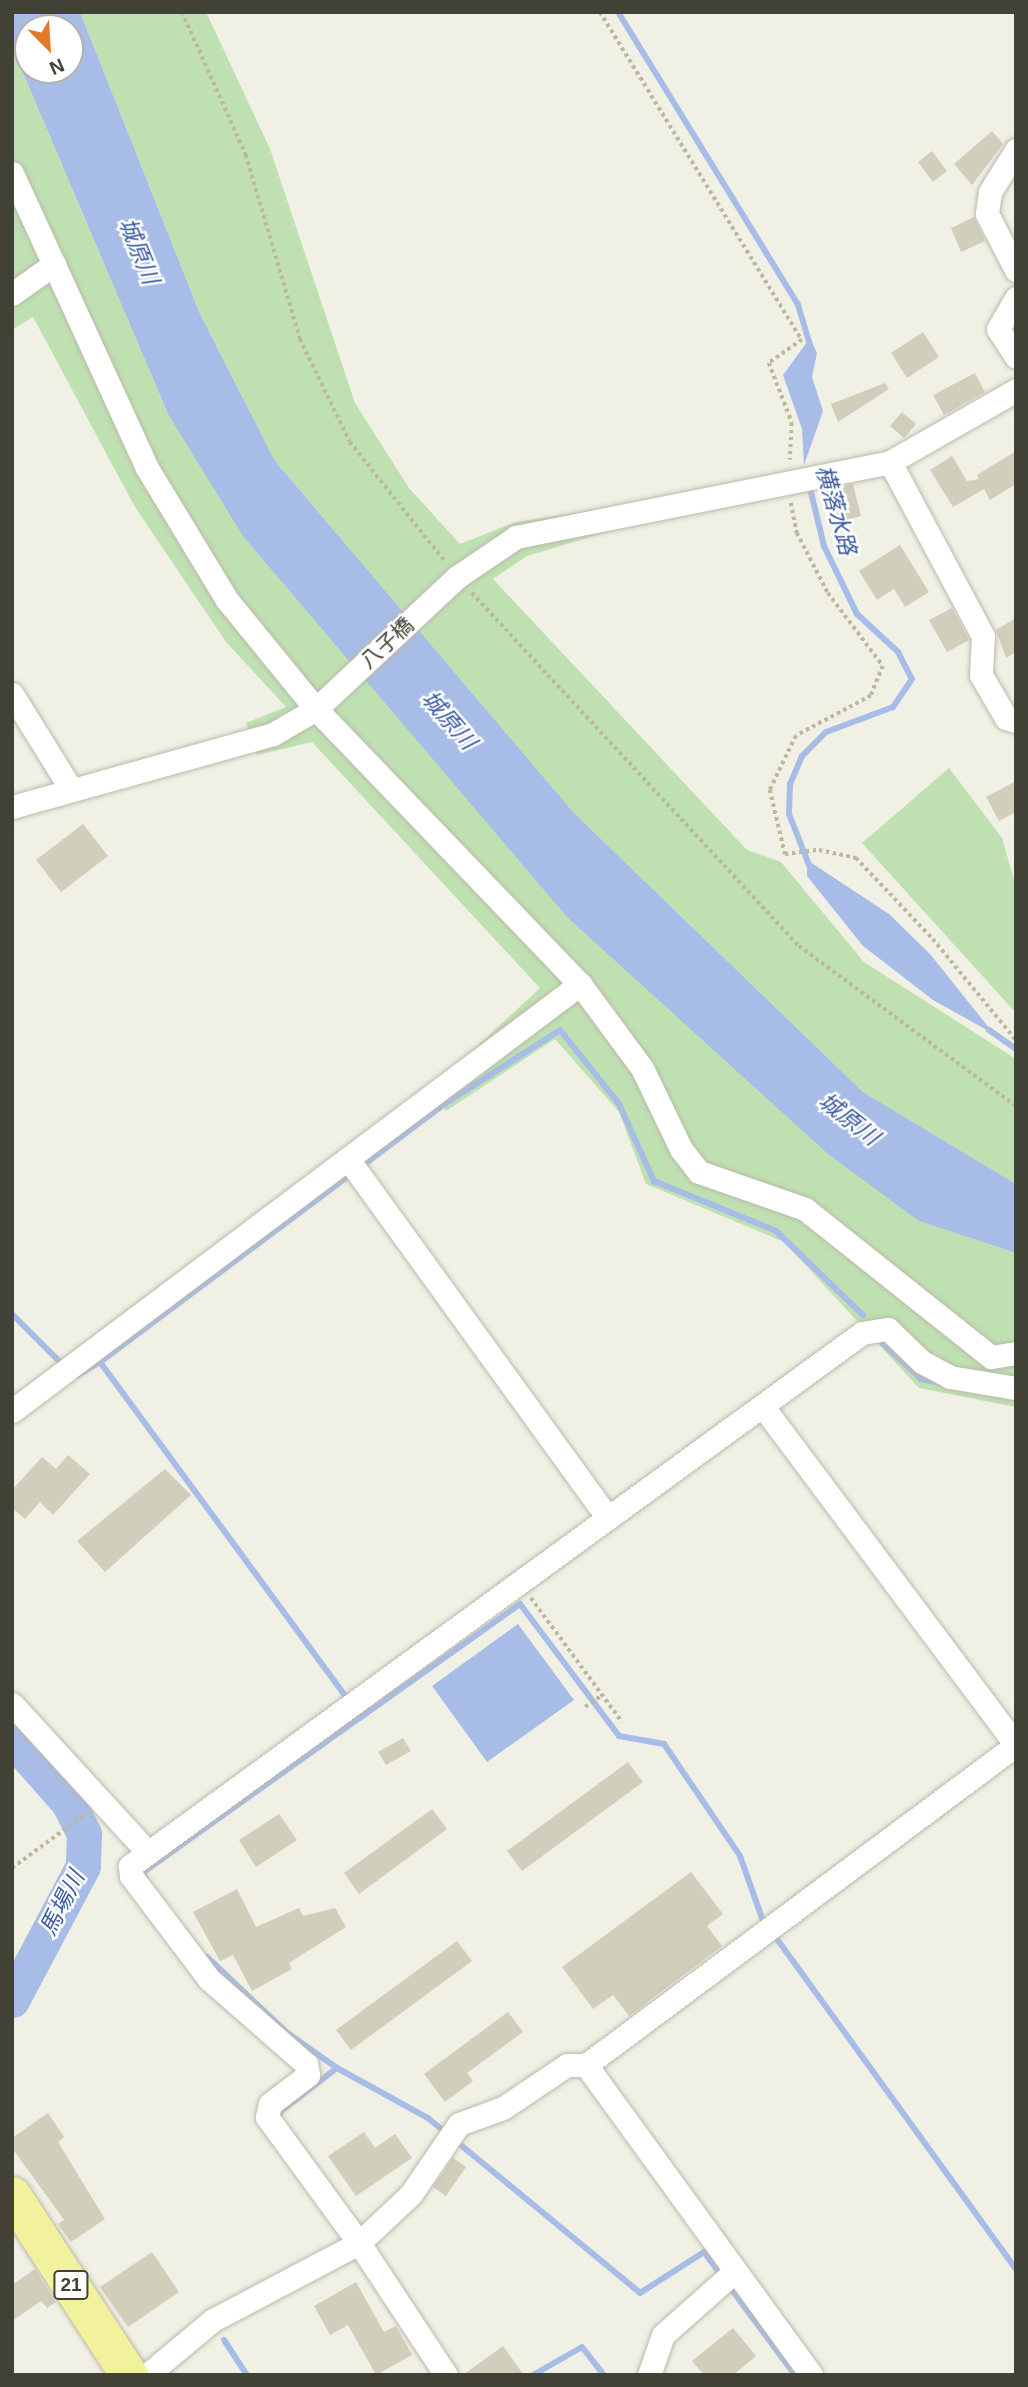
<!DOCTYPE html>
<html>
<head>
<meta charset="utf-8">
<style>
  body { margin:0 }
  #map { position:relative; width:1028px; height:2387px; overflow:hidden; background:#f0f0e5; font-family:Arial,"Noto Sans JP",sans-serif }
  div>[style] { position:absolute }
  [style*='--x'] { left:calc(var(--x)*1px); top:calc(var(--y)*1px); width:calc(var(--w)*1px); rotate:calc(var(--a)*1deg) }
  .green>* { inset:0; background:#bfe1b2 }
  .water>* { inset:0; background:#a7bce7 }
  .stream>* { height:6px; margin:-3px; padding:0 3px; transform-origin:3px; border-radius:3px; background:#a7bce7 }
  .river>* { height:35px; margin:-17.5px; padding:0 17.5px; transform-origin:17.5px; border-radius:17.5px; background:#a7bce7 }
  .building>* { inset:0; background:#d1cebc }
  .path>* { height:3.5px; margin-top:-1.75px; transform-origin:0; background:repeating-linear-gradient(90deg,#bbb89c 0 3.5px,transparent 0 7px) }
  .roads { filter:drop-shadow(0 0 2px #bbbaa9) drop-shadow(0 0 2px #bbbaa9) }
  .street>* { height:23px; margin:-11.5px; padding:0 11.5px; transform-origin:11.5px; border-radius:11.5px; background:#fff }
  .primary>* { height:37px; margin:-18.5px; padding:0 18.5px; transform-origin:18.5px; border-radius:18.5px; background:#f3f29c }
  span { translate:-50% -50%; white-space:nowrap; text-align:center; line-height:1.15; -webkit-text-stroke:5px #fff; paint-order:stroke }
  .shield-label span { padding:2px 5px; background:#fff; border:2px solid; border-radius:5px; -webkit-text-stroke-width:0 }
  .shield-label { font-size:19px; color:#424135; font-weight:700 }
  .street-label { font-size:21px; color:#424135 }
  .water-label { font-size:23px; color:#3b5aa2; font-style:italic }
  .frame { position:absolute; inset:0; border:14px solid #424135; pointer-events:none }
  .north { position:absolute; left:14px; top:14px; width:70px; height:70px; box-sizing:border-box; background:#fff; border:2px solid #b3b3ae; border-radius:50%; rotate:156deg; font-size:19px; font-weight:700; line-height:28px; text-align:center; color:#424135 }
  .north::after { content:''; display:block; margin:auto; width:24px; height:32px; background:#e2782a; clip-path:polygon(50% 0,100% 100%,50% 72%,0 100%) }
</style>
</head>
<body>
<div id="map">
  <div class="green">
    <i style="clip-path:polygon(80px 12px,206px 12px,270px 149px,355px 403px,409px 488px,460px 544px,516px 522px,633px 504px,636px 523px,527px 556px,493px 579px,747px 850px,781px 862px,864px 962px,1016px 1059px,1016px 1184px,863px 1092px,574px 813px,275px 461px,200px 314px)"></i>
    <i style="clip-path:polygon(12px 47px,168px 414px,919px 1221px,1016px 1253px,1016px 1407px,919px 1388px,784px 1242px,646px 1184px,619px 1112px,555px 1039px,446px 1111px,431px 1089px,540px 988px,312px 742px,257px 755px,246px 723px,286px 707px,226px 642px,135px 507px,33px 317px,12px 330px)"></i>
    <i style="clip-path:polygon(949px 768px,1002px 838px,1016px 887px,1016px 1013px,862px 843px)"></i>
  </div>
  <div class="water">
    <i style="clip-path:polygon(evenodd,12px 12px,80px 12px,200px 314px,275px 461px,574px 813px,863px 1092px,1016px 1184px,1016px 1253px,919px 1221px,828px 1154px,567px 917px,243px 536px,168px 414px,12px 47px,12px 12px,28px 28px,70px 28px,70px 70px,28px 70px,28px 28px)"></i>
    <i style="clip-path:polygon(810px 338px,817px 353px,812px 377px,823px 411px,804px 465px,802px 429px,783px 375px)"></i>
    <i style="clip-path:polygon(807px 860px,889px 914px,930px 954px,994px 1034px,933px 1000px,863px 946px,807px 876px)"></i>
    <i style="clip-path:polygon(518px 1624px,574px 1700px,487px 1762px,432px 1686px)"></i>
  </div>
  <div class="stream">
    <i style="--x:618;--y:12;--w:344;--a:58.4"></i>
    <i style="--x:798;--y:305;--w:42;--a:73.3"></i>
    <i style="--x:809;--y:484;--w:64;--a:76.4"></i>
    <i style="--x:824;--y:546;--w:76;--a:64.1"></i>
    <i style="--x:857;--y:614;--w:56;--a:42.8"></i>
    <i style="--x:898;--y:652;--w:30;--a:63"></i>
    <i style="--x:912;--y:679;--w:34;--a:124"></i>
    <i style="--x:893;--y:707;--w:72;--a:159.5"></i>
    <i style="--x:826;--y:732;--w:34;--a:135"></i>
    <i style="--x:802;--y:756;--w:30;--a:113"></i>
    <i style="--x:790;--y:784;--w:30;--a:92"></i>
    <i style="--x:789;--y:814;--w:55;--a:68.6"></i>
    <i style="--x:989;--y:1030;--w:33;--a:35"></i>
    <i style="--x:366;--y:1163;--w:100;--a:-36.9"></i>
    <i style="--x:446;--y:1103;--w:135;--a:-32.6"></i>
    <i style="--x:560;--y:1030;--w:95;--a:51.4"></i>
    <i style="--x:619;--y:1104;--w:85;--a:65.6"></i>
    <i style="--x:654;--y:1181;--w:132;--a:22.3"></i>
    <i style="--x:776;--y:1231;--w:121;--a:44"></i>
    <i style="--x:12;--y:1314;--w:75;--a:45"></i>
    <i style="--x:878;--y:1339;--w:59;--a:42.9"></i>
    <i style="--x:921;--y:1379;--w:21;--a:11"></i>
    <i style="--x:100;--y:1362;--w:306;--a:-36.8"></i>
    <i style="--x:78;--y:1375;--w:26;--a:-31"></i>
    <i style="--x:100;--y:1362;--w:441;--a:53.7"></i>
    <i style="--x:361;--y:1717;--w:195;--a:-35.4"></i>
    <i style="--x:520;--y:1604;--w:165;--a:53.1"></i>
    <i style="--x:619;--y:1736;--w:46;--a:10.1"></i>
    <i style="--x:664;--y:1744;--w:135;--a:55.8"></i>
    <i style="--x:740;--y:1856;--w:66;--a:70.5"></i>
    <i style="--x:145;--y:1877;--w:5;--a:-127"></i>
    <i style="--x:142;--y:1873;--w:269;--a:-35.5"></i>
    <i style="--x:777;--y:1939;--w:407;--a:54.1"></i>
    <i style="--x:207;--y:1957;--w:109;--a:43.5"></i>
    <i style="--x:286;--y:2032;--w:62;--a:35.2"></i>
    <i style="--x:337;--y:2068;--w:104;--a:28.8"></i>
    <i style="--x:428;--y:2118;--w:275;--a:39.5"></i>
    <i style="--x:640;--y:2293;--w:76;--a:-32.6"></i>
    <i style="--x:704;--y:2252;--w:153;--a:53.5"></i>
    <i style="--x:278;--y:2120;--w:8;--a:-76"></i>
    <i style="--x:280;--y:2112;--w:72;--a:-37.7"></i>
    <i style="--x:224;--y:2340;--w:42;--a:56.7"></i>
    <i style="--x:533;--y:2375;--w:56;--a:-29.7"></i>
    <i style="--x:582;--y:2347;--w:36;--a:52"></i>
  </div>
  <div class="river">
    <i style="--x:12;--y:1739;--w:84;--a:48.4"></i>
    <i style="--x:68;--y:1802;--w:36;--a:63"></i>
    <i style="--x:84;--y:1834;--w:32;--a:92"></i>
    <i style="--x:83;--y:1866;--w:152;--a:117.9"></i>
  </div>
  <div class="building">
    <i style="clip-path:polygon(992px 131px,1003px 144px,972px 185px,954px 164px)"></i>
    <i style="clip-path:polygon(932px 151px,947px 171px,933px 182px,918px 162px)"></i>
    <i style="clip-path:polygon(974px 217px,985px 241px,961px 252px,951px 228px)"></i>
    <i style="clip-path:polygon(923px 332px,939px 357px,907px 378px,891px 353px)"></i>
    <i style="clip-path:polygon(975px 373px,985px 392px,944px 415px,933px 395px)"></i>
    <i style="clip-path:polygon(885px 383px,889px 389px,838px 422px,831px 404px)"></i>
    <i style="clip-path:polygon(902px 412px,916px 424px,904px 438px,890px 426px)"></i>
    <i style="clip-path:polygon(1016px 451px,1016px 484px,990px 500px,984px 489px,953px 507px,930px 470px,952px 456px,967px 481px,979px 479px,977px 475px)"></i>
    <i style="clip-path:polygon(853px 484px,861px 516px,834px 523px,826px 491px)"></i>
    <i style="clip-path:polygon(900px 545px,929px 592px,905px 607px,894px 589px,877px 600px,859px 571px)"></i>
    <i style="clip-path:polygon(952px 608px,969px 640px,947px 652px,929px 620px)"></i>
    <i style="clip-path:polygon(1016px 618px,1016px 652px,1006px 658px,996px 630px)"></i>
    <i style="clip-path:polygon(1016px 781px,1016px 812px,999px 821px,986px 797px)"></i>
    <i style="clip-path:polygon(83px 824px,108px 856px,61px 892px,36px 860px)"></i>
    <i style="clip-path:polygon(68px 1455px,90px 1474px,53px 1515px,40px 1502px,25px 1519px,12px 1508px,12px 1490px,42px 1457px,56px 1469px)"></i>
    <i style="clip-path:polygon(165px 1469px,191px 1495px,105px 1572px,77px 1541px)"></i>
    <i style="clip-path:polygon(403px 1738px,411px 1751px,386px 1765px,378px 1752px)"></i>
    <i style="clip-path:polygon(628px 1762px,643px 1782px,522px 1871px,507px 1851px)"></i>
    <i style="clip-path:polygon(432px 1809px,447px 1829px,359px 1894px,344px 1873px)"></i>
    <i style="clip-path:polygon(279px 1814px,297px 1840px,256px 1867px,239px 1840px)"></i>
    <i style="clip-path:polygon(691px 1872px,723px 1914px,707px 1926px,722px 1946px,629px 2016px,613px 1995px,593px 2009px,562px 1967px)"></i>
    <i style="clip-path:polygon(237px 1889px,256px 1927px,299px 1908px,303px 1916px,335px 1908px,346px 1927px,289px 1963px,292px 1969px,252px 1991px,233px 1955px,220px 1961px,193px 1912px)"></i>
    <i style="clip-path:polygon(457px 1941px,472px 1961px,351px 2050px,336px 2030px)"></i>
    <i style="clip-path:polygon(508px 2012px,523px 2032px,467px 2073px,473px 2081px,445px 2102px,424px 2074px)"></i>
    <i style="clip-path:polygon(48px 2113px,64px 2137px,58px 2142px,105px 2219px,71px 2242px,58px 2224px,64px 2220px,12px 2148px,12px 2138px)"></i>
    <i style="clip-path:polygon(364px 2132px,375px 2148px,395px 2134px,412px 2158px,356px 2196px,328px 2156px)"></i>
    <i style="clip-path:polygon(453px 2158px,466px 2167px,446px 2196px,433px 2187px)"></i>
    <i style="clip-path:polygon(152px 2252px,179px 2292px,128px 2327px,100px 2287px)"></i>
    <i style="clip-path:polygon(35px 2269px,56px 2302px,47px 2308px,41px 2301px,12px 2321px,12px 2285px)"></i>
    <i style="clip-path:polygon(356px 2282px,384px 2332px,396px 2326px,412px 2355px,376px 2375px,348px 2325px,330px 2335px,314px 2306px)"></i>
    <i style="clip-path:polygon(733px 2328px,756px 2356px,733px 2375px,704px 2375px,692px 2361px)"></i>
    <i style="clip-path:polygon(503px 2346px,524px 2375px,463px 2375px)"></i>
  </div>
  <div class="path">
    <i style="--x:182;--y:12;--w:157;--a:65.9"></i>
    <i style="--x:246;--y:155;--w:192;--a:73.6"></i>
    <i style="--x:300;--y:339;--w:114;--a:64.1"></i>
    <i style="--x:350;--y:442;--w:151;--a:51.5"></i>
    <i style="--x:600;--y:12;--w:385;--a:58.4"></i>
    <i style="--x:802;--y:340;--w:40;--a:145.1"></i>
    <i style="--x:769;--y:363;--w:64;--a:69"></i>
    <i style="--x:792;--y:423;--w:37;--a:93"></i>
    <i style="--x:791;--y:503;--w:31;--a:79"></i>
    <i style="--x:797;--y:533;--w:68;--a:62.7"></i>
    <i style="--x:828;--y:593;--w:91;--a:53"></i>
    <i style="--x:883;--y:666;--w:32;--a:112"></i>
    <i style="--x:871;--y:696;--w:85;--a:151.9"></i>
    <i style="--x:796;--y:736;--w:60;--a:115.7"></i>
    <i style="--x:770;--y:790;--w:66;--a:76.8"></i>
    <i style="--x:785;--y:854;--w:34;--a:-7"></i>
    <i style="--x:819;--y:850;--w:38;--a:12"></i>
    <i style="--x:856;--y:858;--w:112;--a:46.5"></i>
    <i style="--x:933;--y:939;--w:131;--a:50.6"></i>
    <i style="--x:472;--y:593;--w:481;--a:47.2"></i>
    <i style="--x:799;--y:946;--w:270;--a:36.4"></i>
    <i style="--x:531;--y:1598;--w:154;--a:53.7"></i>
    <i style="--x:585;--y:1707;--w:21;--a:-35"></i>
    <i style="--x:12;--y:1868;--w:93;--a:-36.3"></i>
  </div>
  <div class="roads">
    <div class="street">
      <i style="--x:1016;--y:150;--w:49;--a:121.8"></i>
      <i style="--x:990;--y:192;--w:22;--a:98"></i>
      <i style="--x:987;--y:214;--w:63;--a:62.6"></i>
      <i style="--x:12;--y:173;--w:324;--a:65.4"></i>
      <i style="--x:147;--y:468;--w:154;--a:58.8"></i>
      <i style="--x:227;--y:600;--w:141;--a:50.8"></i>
      <i style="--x:316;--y:709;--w:381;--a:46.2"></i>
      <i style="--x:580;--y:984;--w:104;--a:53.6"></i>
      <i style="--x:642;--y:1068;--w:90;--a:64.3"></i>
      <i style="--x:681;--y:1149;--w:29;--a:52"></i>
      <i style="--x:699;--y:1172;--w:112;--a:19.2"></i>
      <i style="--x:805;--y:1209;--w:238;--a:38.5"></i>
      <i style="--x:991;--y:1357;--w:25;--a:-9"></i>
      <i style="--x:12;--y:294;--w:52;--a:-35.5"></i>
      <i style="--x:1016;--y:298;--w:36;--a:120"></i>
      <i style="--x:998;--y:329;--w:33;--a:57"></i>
      <i style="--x:890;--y:462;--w:197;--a:61.9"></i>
      <i style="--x:983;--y:636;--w:39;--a:93"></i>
      <i style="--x:981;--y:675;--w:50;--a:59.8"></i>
      <i style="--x:1006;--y:718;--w:10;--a:17"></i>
      <i style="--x:12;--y:694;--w:112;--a:58.2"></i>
      <i style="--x:12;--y:807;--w:271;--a:-15.6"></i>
      <i style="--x:273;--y:734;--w:50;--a:-30.2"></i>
      <i style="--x:316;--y:709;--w:193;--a:-43.1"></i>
      <i style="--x:457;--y:577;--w:71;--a:-34.1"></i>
      <i style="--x:516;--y:537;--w:381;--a:-11.3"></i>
      <i style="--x:890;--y:462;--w:145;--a:-29.7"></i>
      <i style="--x:348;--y:1159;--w:443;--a:54.1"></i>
      <i style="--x:764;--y:1408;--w:421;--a:53.2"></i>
      <i style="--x:12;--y:1411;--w:711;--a:-36.93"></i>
      <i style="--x:12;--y:1704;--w:198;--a:47.5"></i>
      <i style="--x:586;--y:2065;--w:383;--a:54"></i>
      <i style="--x:147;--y:2375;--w:86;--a:-39.8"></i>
      <i style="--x:213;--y:2320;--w:165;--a:-27.8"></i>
      <i style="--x:359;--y:2243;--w:71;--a:-43.3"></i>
      <i style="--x:411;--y:2194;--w:85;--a:-55.6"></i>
      <i style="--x:459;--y:2124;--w:47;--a:-20"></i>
      <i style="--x:503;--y:2108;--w:77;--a:-33.9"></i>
      <i style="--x:567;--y:2065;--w:19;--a:0"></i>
      <i style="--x:586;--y:2065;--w:536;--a:-36.66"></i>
      <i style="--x:446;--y:2375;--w:158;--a:-123.4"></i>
      <i style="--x:359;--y:2243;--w:156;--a:-126.1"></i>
      <i style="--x:267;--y:2117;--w:13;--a:-77"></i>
      <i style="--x:270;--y:2104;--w:48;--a:-37.3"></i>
      <i style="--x:308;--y:2075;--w:11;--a:-100"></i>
      <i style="--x:306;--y:2064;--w:129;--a:-138.8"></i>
      <i style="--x:209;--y:1979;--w:129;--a:-127.1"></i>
      <i style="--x:131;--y:1876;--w:10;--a:-96"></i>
      <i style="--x:130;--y:1866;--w:905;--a:-36.06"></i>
      <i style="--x:862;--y:1333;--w:26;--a:-9"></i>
      <i style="--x:888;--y:1329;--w:47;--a:44.1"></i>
      <i style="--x:922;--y:1362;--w:32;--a:28"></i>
      <i style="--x:950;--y:1377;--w:67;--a:9.5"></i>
      <i style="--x:649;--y:2375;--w:42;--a:-70.7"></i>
      <i style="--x:663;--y:2335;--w:96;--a:-41.6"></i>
    </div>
    <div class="primary">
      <i style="--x:12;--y:2195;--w:215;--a:57"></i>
    </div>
  </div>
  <div class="shield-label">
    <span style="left:71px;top:2285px">21</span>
  </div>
  <div class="street-label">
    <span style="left:387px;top:643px;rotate:-43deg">八子橋</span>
  </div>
  <div class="water-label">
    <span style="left:139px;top:251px;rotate:68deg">城原川</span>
    <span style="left:836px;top:510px;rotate:74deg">横落水路</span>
    <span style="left:449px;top:720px;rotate:49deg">城原川</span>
    <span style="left:849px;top:1119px;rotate:38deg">城原川</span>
    <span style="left:62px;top:1903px;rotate:-63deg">馬場川</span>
  </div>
  <div class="frame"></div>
  <div class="north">N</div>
</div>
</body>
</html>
